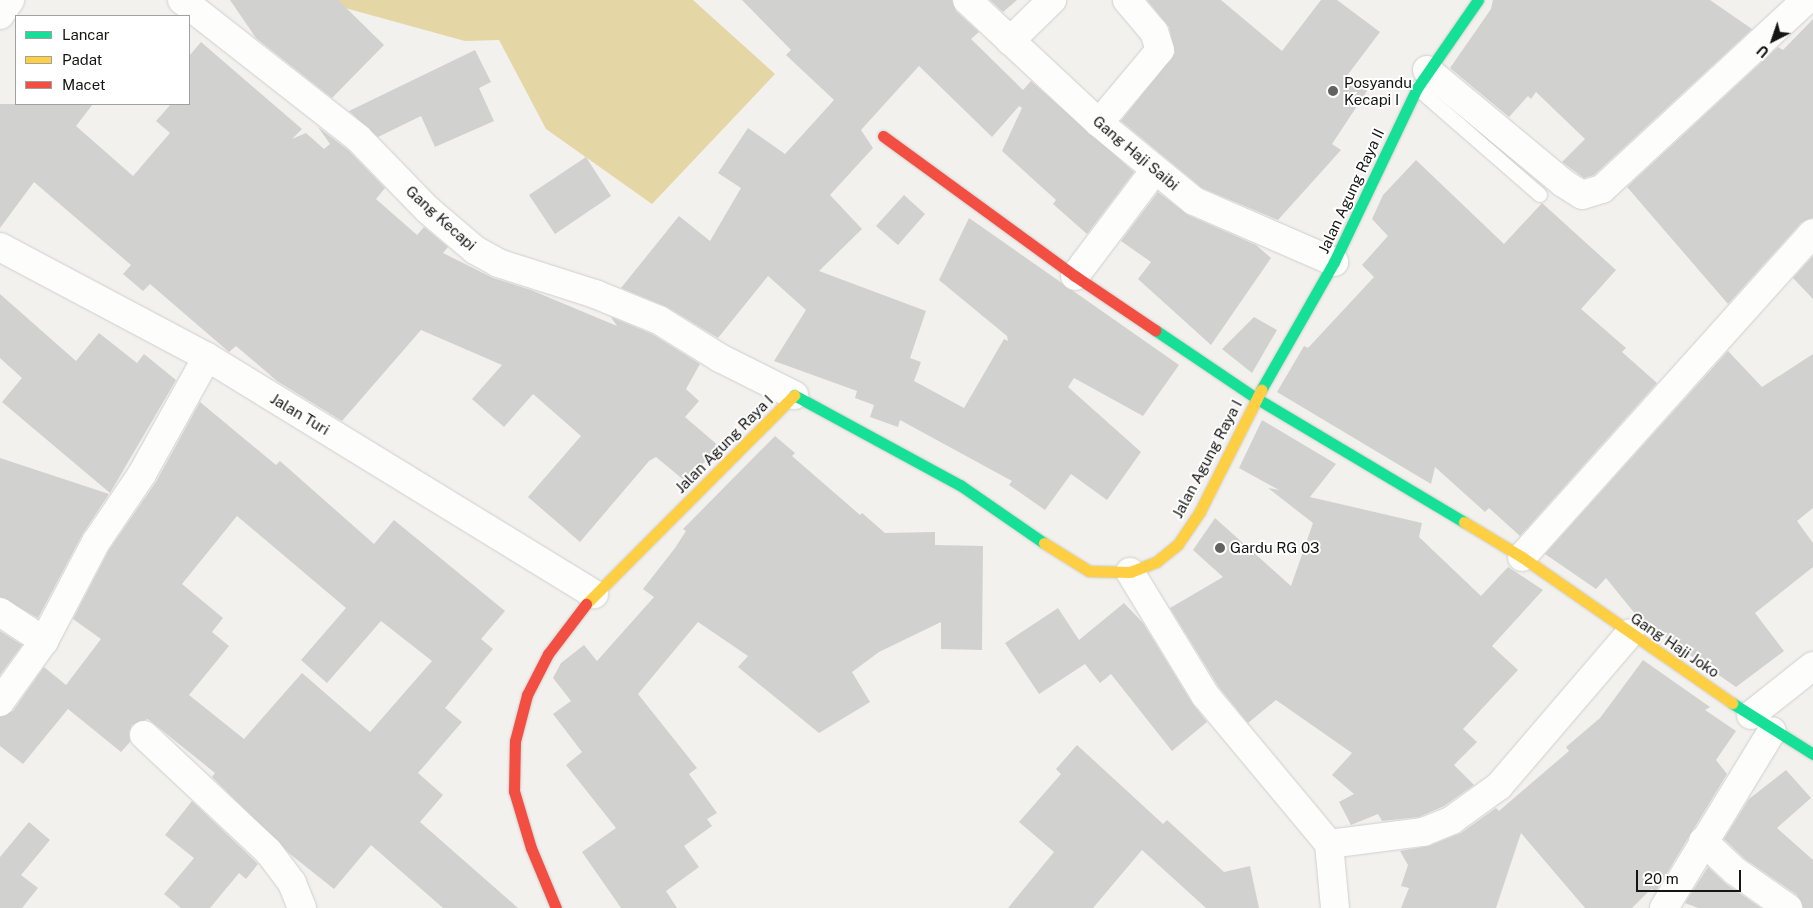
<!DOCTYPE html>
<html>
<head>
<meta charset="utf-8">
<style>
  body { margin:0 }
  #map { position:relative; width:1813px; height:908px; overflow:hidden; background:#f2f1ee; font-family:"Public Sans",sans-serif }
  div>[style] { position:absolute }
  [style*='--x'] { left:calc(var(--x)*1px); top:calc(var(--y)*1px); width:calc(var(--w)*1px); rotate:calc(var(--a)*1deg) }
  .forest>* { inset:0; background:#e4d6a5 }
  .building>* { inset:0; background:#d1d1cf }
  .roads { filter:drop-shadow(0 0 1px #cfcfcd) drop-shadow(0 0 1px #cfcfcd) }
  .lane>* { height:14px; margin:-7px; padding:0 7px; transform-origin:7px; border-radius:7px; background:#fdfdfc }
  .street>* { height:28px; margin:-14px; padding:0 14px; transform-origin:14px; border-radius:14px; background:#fdfdfc }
  .fast>* { height:11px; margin:-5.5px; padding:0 5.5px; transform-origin:5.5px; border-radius:5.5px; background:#16e098 }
  .slow>* { height:11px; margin:-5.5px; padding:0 5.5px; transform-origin:5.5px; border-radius:5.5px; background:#ffcf43 }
  .jam>* { height:11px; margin:-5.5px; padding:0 5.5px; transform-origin:5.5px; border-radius:5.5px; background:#f24e42 }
  .dots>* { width:14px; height:14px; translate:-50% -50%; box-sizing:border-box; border:2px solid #fff; border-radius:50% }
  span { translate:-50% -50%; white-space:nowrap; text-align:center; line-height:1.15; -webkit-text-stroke:4px #fff; paint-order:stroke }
  .poi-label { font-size:15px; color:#151514 }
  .left { translate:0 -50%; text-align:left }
  .street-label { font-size:15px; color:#151514 }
  .legend { position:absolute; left:15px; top:15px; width:175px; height:90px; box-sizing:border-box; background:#fff; border:1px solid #a1a1a1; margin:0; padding:6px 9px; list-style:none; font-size:15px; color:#151514 }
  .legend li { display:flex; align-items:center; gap:10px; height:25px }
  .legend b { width:25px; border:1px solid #a1a1a1 }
  .north { position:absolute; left:1748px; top:15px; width:50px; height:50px; -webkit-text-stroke:4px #fff; paint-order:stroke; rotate:221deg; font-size:14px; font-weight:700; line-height:20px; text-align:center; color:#151514 }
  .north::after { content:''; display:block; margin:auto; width:18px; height:22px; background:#151514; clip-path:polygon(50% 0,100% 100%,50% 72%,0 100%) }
  .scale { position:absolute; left:1636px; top:870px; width:105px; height:22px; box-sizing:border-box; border:2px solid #151514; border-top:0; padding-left:6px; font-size:15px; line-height:18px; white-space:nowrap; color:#151514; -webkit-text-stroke:4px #fff; paint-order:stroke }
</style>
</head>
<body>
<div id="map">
  <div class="forest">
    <i style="clip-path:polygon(316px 0,693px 0,775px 74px,652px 204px,546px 129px,499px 40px,465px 41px)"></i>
  </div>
  <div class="building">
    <i style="clip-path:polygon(230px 0,338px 0,384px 45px,332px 98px,256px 38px)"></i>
    <i style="clip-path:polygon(742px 0,952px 0,956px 11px,979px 32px,971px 39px,1023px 90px,1031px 81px,1134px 172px,1087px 234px,1053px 204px,1056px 200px,1002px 151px,1022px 108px,1019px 106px,992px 137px,919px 66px,861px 130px,873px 148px,830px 195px,862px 229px,819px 271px,926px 311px,910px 358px,921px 362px,914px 381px,964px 408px,1004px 339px,1008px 341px,1007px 336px,939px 280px,969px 218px,1179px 365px,1143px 416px,1074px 378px,1068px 387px,1141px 452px,1107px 500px,1071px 474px,1045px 510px,1009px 485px,1012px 481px,900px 420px,898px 427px,870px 417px,874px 405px,855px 398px,857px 391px,774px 361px,806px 310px,768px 276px,718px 338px,667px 307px,621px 288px,679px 216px,710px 241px,741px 188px,718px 173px,748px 128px,785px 154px,834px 100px,786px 55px,791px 50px)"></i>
    <i style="clip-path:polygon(990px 0,1017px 0,1003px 12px)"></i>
    <i style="clip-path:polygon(1147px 0,1221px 0,1282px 51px,1321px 0,1337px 0,1380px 32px,1346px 77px,1367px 91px,1332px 144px,1341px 150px,1278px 220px,1202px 188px,1121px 121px,1175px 53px,1169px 27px)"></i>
    <i style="clip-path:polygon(1493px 0,1710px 0,1752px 29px,1594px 175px,1584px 178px,1562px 162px,1585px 139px,1536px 92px,1531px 99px,1528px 96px,1509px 117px,1450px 68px,1491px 9px)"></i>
    <i style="clip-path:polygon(1813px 19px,1813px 218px,1801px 223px,1728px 304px,1627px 187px,1778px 47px,1783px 50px)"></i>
    <i style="clip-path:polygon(201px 42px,302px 129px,292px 139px,306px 133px,324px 149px,330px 144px,318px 127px,348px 150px,385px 188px,376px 199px,417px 235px,424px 227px,448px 247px,443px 253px,493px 278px,531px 290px,617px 326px,611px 317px,652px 334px,700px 364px,686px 389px,699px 401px,685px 417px,720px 447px,685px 481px,656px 457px,649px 461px,580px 542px,528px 497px,581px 436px,533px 394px,504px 427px,472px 399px,502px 365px,421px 330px,342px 421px,277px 381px,236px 346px,229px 352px,150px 284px,143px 291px,123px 274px,131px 265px,34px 182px,0 228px,0 104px,93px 104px,76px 126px,133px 176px,170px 133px,156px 121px,171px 104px,189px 104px,189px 56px)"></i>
    <i style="clip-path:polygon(475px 50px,491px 82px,479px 88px,494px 121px,435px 147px,421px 116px,378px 137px,349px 111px)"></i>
    <i style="clip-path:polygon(586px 157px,611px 196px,555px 234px,529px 195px)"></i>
    <i style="clip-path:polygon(1416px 160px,1504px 244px,1542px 203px,1616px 270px,1581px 309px,1626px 348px,1622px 352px,1657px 383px,1520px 536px,1489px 508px,1485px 512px,1435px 467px,1431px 484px,1277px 392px,1304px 346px,1308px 348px,1374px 277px,1362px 265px,1388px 236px,1372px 219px,1383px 195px)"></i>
    <i style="clip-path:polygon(1158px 192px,1188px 215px,1256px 245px,1271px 258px,1211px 345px,1138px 279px,1151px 262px,1121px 241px)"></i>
    <i style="clip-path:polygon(904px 195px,925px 214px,898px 245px,876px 226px)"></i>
    <i style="clip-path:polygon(1813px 256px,1813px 299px,1793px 278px)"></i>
    <i style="clip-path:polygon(0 294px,76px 361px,99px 333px,137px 363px,144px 354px,176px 380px,110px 493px,2px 402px,22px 378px,0 358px)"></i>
    <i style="clip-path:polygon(1254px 317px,1277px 330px,1252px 373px,1222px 349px)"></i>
    <i style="clip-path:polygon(1728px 351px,1762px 387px,1813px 354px,1813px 508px,1797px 521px,1813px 543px,1813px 567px,1755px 613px,1784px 651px,1736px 687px,1641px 621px,1606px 578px,1596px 589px,1545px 554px)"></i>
    <i style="clip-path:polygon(evenodd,200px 402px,276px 465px,280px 461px,374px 544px,394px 520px,505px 611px,481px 639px,493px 649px,445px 708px,462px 722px,418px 773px,443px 795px,420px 822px,518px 908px,443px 908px,371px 845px,334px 889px,290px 854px,212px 777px,215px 773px,148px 719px,132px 725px,129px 732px,130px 742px,121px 752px,68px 709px,23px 764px,0 746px,0 717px,13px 711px,44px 667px,66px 685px,101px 639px,73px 619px,109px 550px,156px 482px,200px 402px,237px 516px,346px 608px,301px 660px,327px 683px,381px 621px,432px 661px,370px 732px,302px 673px,244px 739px,189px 695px,229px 646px,212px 632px,223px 618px,182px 584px,237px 516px)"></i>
    <i style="clip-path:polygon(1262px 420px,1336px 464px,1310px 497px,1422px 523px,1419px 537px,1481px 596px,1508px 567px,1543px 590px,1492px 646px,1518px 670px,1463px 729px,1477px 742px,1454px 765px,1474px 785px,1444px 806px,1419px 817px,1382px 821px,1378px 814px,1351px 825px,1339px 802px,1354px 794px,1332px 775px,1352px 753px,1276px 700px,1248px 723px,1218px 686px,1170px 608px,1223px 577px,1193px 550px,1215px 518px,1291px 586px,1313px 523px,1268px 488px,1279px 490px,1239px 468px)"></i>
    <i style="clip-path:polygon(775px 436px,795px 453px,792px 456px,860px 515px,862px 513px,885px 533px,935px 532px,935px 545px,983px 546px,982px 650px,941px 649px,941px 622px,879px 652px,852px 672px,870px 702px,819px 733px,738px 667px,748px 656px,698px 622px,638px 694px,697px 768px,689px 774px,717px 813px,707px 819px,712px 826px,684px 846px,699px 867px,666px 891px,677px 908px,621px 908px,582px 852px,616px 828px,566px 765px,582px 752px,553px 714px,571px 701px,553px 678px,561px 663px,584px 645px,597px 661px,654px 597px,643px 589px,675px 548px,686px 531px,683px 529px)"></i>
    <i style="clip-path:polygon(0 458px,109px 494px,82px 535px,38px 618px,0 597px)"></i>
    <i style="clip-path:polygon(1124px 603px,1143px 623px,1192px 703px,1207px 722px,1172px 751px,1111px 674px,1100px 683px,1085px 664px,1039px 694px,1005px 643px,1058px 608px,1079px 640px)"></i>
    <i style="clip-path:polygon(0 631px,22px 645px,0 675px)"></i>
    <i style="clip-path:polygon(1643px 660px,1710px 707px,1705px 710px,1736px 731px,1716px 760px,1727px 774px,1656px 891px,1651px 889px,1632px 908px,1585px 908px,1521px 833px,1496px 908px,1401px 908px,1409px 888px,1401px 886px,1408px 865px,1400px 851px,1429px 846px,1461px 833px,1496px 808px,1499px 811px,1569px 751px,1566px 747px,1600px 718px)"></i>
    <i style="clip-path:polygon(1077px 745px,1163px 824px,1167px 820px,1224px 872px,1250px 866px,1259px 908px,1206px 908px,1142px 850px,1093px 908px,1008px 908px,1054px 852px,1019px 822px,1061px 774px,1056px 769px)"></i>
    <i style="clip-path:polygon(1786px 770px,1811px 798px,1777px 828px,1813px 860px,1813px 908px,1803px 908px,1797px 895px,1745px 859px,1724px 839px,1749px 799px)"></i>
    <i style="clip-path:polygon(192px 801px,258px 864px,246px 879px,239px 873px,210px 908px,181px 908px,164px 894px,194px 858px,165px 835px)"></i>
    <i style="clip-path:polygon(29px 822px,50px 840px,21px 875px,38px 888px,22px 908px,0 908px,0 857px)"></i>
    <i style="clip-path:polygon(1708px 867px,1726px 884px,1761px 908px,1698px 908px,1685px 903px)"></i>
  </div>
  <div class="roads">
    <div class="lane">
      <i style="--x:1417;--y:88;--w:163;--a:41"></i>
    </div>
    <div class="street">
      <i style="--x:182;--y:0;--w:224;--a:38.1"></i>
      <i style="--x:358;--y:138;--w:100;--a:45.8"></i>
      <i style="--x:428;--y:210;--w:62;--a:40.4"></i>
      <i style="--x:475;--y:250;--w:26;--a:29"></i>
      <i style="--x:498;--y:263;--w:102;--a:17.7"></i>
      <i style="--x:595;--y:294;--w:69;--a:22.1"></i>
      <i style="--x:659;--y:320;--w:72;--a:31.9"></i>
      <i style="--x:720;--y:358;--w:83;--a:26.6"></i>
      <i style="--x:967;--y:0;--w:180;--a:43"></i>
      <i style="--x:1099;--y:123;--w:123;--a:39.4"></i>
      <i style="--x:1194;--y:201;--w:153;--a:23.5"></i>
      <i style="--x:0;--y:15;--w:18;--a:-56"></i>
      <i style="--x:1010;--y:41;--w:59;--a:-44.3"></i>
      <i style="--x:1427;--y:70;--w:177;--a:39.7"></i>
      <i style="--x:1563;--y:183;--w:22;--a:32"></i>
      <i style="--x:1582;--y:195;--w:21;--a:-17"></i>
      <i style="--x:1602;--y:189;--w:278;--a:-42.8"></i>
      <i style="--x:1099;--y:123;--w:95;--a:-50.1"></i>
      <i style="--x:1160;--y:50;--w:19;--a:-108"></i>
      <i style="--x:1154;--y:32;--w:42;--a:-130.2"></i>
      <i style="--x:0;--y:247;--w:234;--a:28"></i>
      <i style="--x:207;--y:357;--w:454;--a:31.5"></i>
      <i style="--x:1075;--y:276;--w:131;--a:-53"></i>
      <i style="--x:1522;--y:557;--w:435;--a:-48.1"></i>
      <i style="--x:1130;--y:572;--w:144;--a:58.6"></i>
      <i style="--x:1205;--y:695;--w:194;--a:50.2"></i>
      <i style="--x:1329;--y:844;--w:64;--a:84.6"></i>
      <i style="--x:0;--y:612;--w:53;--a:33.4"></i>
      <i style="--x:0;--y:702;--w:75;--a:-54.2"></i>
      <i style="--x:44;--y:641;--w:112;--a:-62.3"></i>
      <i style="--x:96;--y:542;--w:82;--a:-55.9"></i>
      <i style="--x:142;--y:474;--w:134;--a:-60.9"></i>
      <i style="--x:1751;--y:715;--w:79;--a:-38.3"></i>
      <i style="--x:144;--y:735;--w:170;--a:43.1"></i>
      <i style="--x:268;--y:851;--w:40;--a:53"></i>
      <i style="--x:292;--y:883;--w:27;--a:68"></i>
      <i style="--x:1703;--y:841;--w:44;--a:43.2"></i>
      <i style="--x:1735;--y:871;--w:65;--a:34.9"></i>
      <i style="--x:1329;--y:844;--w:95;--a:-7.3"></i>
      <i style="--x:1423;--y:832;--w:31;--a:-22"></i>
      <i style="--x:1452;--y:820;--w:58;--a:-35.9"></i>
      <i style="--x:1499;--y:786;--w:201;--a:-49.4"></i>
      <i style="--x:1664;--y:908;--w:207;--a:-58.6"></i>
    </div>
    <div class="fast">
      <i style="--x:1155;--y:330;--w:122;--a:34"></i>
      <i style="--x:1256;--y:398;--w:242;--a:30.8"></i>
      <i style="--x:1261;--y:390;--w:147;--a:-60.3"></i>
      <i style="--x:1334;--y:262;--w:193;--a:-64.5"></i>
      <i style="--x:1417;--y:88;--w:107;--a:-55.3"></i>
      <i style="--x:794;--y:395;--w:189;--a:28.5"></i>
      <i style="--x:960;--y:485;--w:102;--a:34.6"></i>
      <i style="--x:1732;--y:703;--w:96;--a:32.2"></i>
    </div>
    <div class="slow">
      <i style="--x:1464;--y:522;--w:68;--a:31.1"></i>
      <i style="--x:1522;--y:557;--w:256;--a:34.8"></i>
      <i style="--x:1044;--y:543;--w:53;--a:31.9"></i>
      <i style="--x:1089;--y:571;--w:41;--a:1.4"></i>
      <i style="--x:1130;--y:572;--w:28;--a:-21"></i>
      <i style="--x:1156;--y:562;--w:28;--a:-39"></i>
      <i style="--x:1178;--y:544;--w:40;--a:-56"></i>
      <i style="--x:1200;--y:511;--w:136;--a:-63.2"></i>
      <i style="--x:586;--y:604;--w:295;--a:-45.1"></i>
    </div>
    <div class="jam">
      <i style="--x:883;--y:136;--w:238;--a:36.1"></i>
      <i style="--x:1075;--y:276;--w:97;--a:34"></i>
      <i style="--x:556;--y:908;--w:65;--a:-112.6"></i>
      <i style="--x:531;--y:848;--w:59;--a:-106.6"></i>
      <i style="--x:514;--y:791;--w:50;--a:-88.9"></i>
      <i style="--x:515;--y:741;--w:48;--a:-75.4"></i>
      <i style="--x:527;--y:695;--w:46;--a:-62.9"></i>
      <i style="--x:548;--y:654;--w:63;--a:-52.8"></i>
    </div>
  </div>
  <div class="dots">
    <i style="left:1333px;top:91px;background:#626260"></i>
    <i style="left:1220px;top:548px;background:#626260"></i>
  </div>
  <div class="poi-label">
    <span class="left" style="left:1344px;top:91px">Posyandu<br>Kecapi I</span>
    <span class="left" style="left:1230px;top:548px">Gardu RG 03</span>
  </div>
  <div class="street-label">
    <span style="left:1136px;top:153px;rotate:40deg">Gang Haji Saibi</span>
    <span style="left:1351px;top:191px;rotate:-65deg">Jalan Agung Raya II</span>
    <span style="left:441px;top:218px;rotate:42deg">Gang Kecapi</span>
    <span style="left:300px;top:414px;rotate:31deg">Jalan Turi</span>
    <span style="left:724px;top:444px;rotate:-45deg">Jalan Agung Raya I</span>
    <span style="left:1207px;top:459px;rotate:-62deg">Jalan Agung Raya I</span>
    <span style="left:1675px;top:645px;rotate:34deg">Gang Haji Joko</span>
  </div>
  <ul class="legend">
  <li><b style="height:6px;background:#16e098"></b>Lancar</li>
  <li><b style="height:6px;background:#ffcf43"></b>Padat</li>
  <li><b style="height:6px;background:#f24e42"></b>Macet</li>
  </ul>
  <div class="north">U</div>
  <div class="scale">20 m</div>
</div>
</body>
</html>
